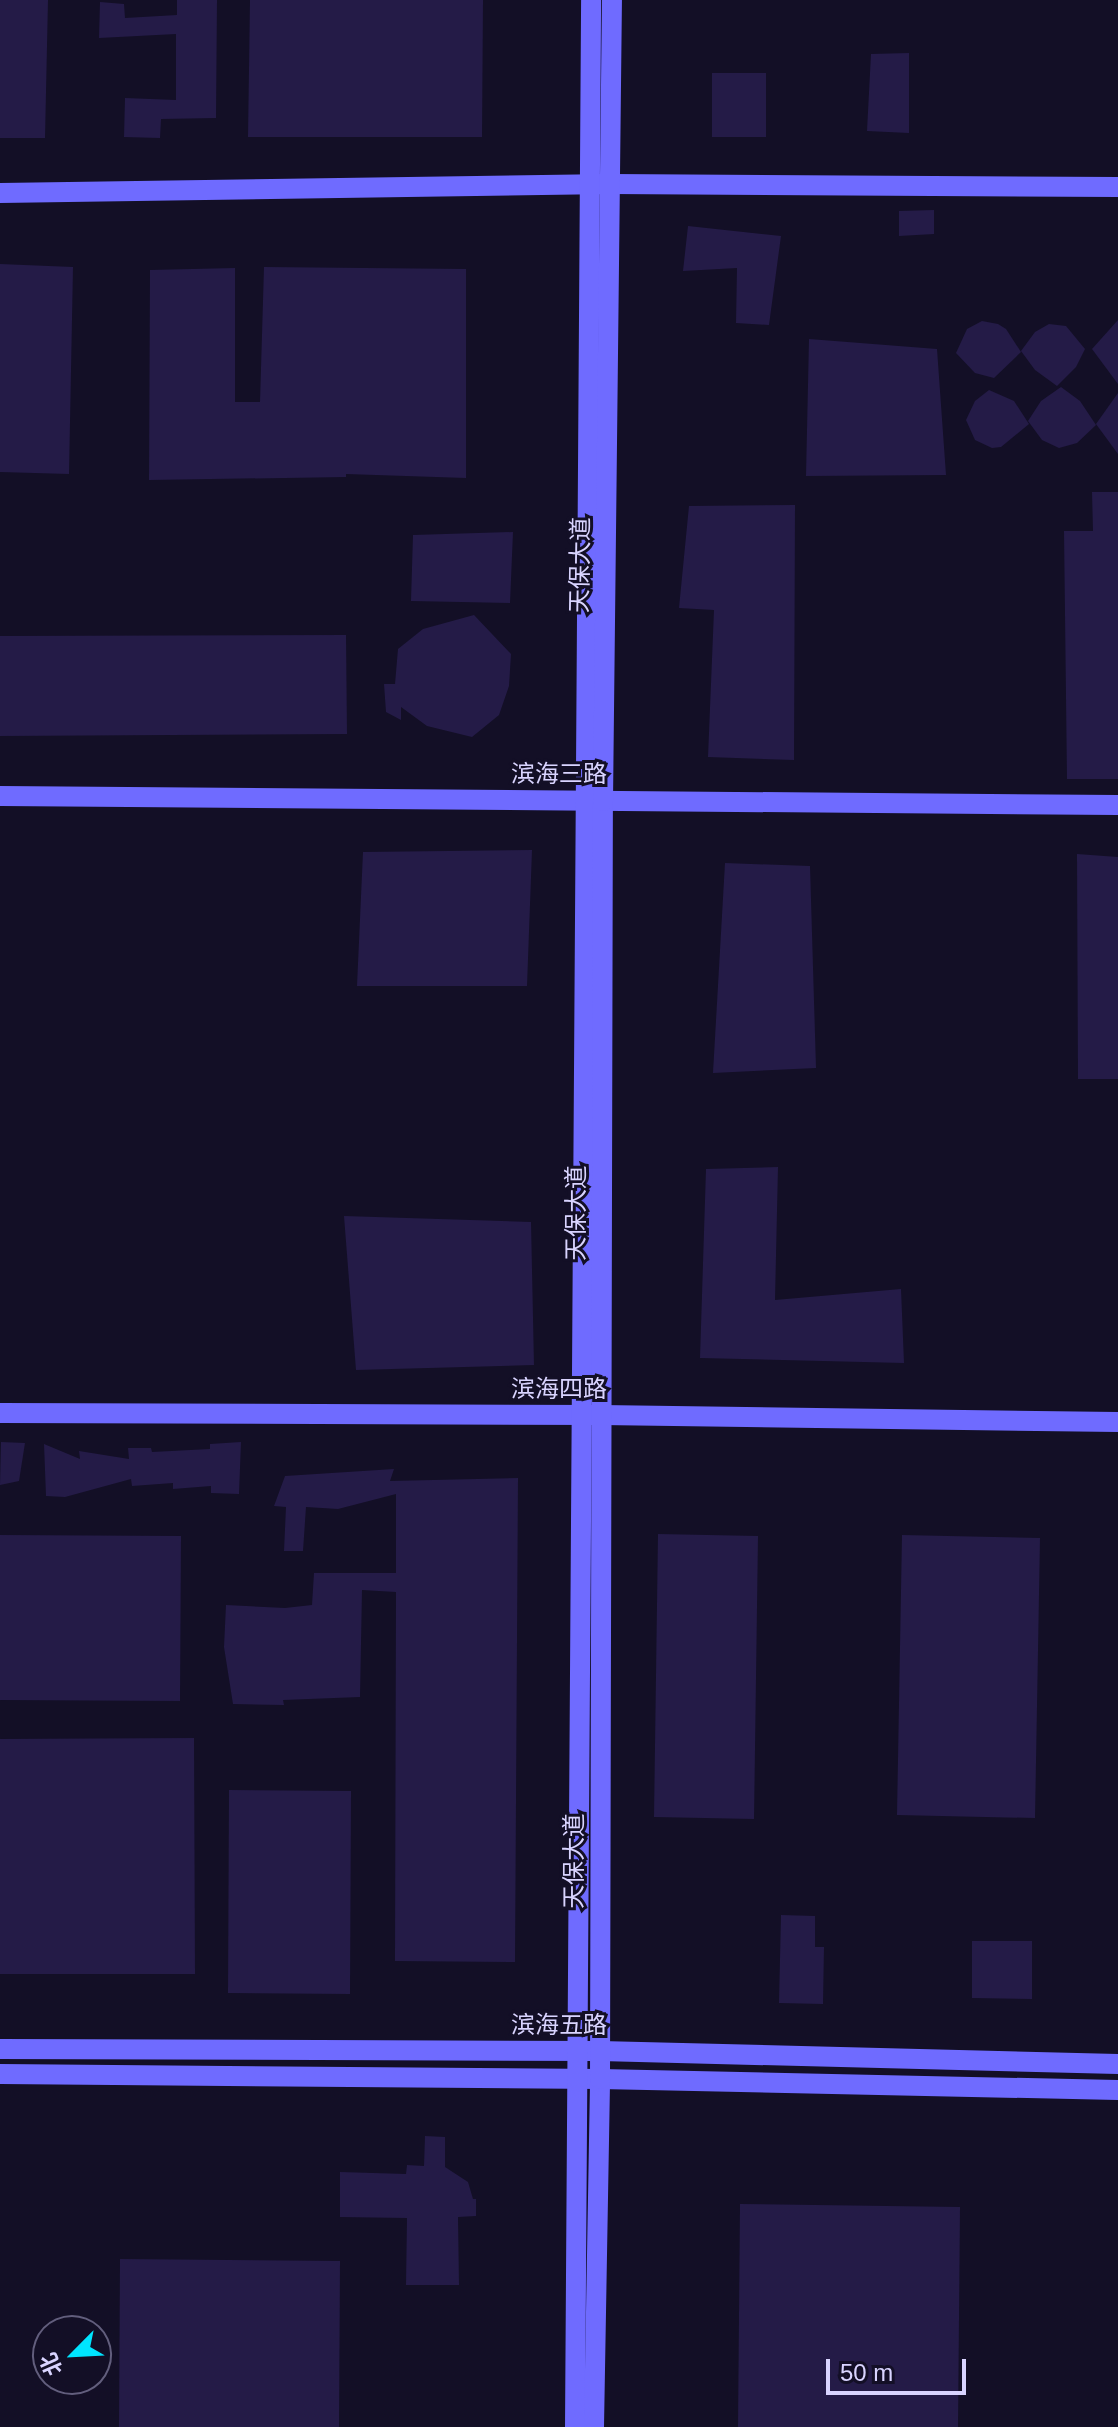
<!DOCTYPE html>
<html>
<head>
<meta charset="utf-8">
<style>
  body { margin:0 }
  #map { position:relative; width:1118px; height:2427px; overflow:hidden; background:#130f26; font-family:Helvetica,"Noto Sans SC",sans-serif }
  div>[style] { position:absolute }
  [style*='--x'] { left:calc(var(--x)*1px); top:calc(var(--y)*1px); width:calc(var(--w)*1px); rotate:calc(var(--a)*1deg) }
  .building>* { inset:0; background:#241b47 }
  .secondary>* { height:20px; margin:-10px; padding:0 10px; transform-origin:10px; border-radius:10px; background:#6f6bff }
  span { translate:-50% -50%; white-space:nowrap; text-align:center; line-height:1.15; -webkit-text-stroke:6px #130f26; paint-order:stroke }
  .street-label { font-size:24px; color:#d9d4ff }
  .north { position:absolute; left:32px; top:2315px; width:80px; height:80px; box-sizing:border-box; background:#130f26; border:2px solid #625e7d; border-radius:50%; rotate:246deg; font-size:22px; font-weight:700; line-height:32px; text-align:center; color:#d9d4ff }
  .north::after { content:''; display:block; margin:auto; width:28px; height:36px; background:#00e5ff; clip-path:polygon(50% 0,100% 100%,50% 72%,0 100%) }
  .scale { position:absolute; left:826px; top:2359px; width:140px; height:36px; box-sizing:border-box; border:4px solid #d9d4ff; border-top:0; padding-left:10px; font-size:24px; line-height:28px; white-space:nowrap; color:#d9d4ff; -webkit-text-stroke:6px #130f26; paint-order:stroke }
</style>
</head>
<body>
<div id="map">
  <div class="building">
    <i style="clip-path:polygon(0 0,48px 0,45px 138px,0 138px)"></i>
    <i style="clip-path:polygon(177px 0,217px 0,216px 118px,161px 119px,160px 138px,124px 137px,125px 98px,176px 100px,176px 34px,99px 38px,100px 2px,124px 4px,125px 18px,177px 15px)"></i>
    <i style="clip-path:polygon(250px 0,483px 0,482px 137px,248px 137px)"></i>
    <i style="clip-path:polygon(909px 53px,909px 133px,867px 131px,871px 54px)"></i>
    <i style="clip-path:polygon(712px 73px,766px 73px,766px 137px,712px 137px)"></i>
    <i style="clip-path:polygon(934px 210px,934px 234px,899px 236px,899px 211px)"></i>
    <i style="clip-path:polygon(688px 226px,781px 236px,769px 325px,736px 323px,737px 268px,683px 271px)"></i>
    <i style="clip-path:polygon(0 264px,73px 267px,69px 474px,0 472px)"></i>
    <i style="clip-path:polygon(264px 267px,466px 269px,466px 478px,346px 474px,346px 477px,149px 480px,150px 270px,235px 268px,235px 402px,260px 402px)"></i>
    <i style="clip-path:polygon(1118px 320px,1118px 384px,1092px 349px)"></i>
    <i style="clip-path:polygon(982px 321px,998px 324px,1006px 329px,1021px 352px,994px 378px,975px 373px,956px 353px,967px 329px)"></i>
    <i style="clip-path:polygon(1049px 324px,1066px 326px,1085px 349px,1076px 367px,1057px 386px,1035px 370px,1021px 351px,1035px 332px)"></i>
    <i style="clip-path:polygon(809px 339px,937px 349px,946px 475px,806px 476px)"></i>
    <i style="clip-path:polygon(1061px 387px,1080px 401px,1096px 425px,1077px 443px,1059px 448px,1042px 440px,1028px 421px,1041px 401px)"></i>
    <i style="clip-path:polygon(989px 390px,1014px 401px,1029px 424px,1001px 447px,992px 448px,975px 440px,966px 420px,975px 401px)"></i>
    <i style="clip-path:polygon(1118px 393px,1118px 454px,1096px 424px)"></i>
    <i style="clip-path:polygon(1092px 492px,1118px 492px,1118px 779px,1067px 779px,1064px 531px,1093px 531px)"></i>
    <i style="clip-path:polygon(795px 505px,794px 760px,708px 757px,714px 610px,679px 608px,689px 506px)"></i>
    <i style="clip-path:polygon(513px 532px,510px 603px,411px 601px,413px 535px)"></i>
    <i style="clip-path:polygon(474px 615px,511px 654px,509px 686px,499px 715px,472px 737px,427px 726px,401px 707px,401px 720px,386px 712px,384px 684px,395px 684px,398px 649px,423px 629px)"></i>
    <i style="clip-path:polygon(346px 635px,347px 734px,0 736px,0 636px)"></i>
    <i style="clip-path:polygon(532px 850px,527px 986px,357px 986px,363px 852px)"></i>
    <i style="clip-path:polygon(1077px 854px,1118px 857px,1118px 1079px,1078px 1079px)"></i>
    <i style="clip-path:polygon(725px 863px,810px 866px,816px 1068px,713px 1073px)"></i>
    <i style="clip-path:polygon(778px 1167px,775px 1300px,901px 1289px,904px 1363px,700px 1358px,706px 1169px)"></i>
    <i style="clip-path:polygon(344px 1216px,531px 1222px,534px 1365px,356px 1370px)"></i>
    <i style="clip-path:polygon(1px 1442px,25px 1443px,19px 1481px,0 1485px)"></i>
    <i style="clip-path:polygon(241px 1442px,239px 1494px,211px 1493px,211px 1486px,173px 1489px,173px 1483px,132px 1486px,131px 1479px,65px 1497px,46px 1496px,44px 1444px,80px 1459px,79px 1451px,129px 1459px,128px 1448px,151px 1448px,152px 1452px,210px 1449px,210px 1444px)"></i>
    <i style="clip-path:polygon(394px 1469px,390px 1481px,518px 1478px,515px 1962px,395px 1961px,396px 1592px,362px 1590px,360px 1697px,283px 1700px,284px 1705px,233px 1704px,224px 1647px,226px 1605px,285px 1608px,312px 1605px,314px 1573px,396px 1573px,396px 1494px,338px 1509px,306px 1507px,303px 1551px,284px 1551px,286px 1507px,274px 1506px,285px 1476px)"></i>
    <i style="clip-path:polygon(658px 1534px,758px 1536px,754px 1819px,654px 1817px)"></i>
    <i style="clip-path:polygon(0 1535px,181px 1536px,180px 1701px,0 1700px)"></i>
    <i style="clip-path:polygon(902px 1535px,1040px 1538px,1035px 1818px,897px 1815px)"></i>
    <i style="clip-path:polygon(194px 1738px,195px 1974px,0 1974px,0 1739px)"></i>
    <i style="clip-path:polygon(229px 1790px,351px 1791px,350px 1994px,228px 1993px)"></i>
    <i style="clip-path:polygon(781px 1915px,815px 1916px,815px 1947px,824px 1947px,823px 2004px,779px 2003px)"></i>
    <i style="clip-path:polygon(972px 1941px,1032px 1941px,1032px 1999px,972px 1998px)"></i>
    <i style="clip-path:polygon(425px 2136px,445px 2137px,445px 2167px,468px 2182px,473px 2199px,476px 2199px,476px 2216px,458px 2217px,459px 2285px,406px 2285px,407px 2218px,340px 2217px,340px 2172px,406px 2174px,407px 2165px,424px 2166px)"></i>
    <i style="clip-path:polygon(740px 2204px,960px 2207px,958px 2427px,738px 2427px)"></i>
    <i style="clip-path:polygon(120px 2259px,340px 2261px,339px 2427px,119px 2427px)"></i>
  </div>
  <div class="secondary">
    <i style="--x:0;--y:193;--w:611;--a:-0.84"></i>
    <i style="--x:611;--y:184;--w:507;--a:0.34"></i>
    <i style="--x:0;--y:796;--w:1118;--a:0.46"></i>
    <i style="--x:0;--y:1413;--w:601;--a:0.19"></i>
    <i style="--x:601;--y:1415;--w:517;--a:0.78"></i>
    <i style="--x:0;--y:2049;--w:600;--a:0.19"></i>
    <i style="--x:600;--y:2051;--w:518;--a:1.44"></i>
    <i style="--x:0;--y:2074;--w:600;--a:0.48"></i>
    <i style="--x:600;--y:2079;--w:518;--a:1.22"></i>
    <i style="--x:575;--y:2427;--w:2427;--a:-89.62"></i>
    <i style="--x:594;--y:2427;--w:348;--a:-89"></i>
    <i style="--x:600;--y:2079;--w:1278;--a:-89.87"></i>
    <i style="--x:603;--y:801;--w:801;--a:-89.36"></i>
  </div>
  <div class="street-label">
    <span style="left:580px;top:565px;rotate:-89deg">天保大道</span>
    <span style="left:559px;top:774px">滨海三路</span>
    <span style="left:576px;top:1213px;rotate:-90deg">天保大道</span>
    <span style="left:559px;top:1389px">滨海四路</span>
    <span style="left:574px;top:1861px;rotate:-90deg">天保大道</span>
    <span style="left:559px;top:2025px">滨海五路</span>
  </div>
  <div class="north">北</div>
  <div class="scale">50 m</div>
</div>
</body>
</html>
